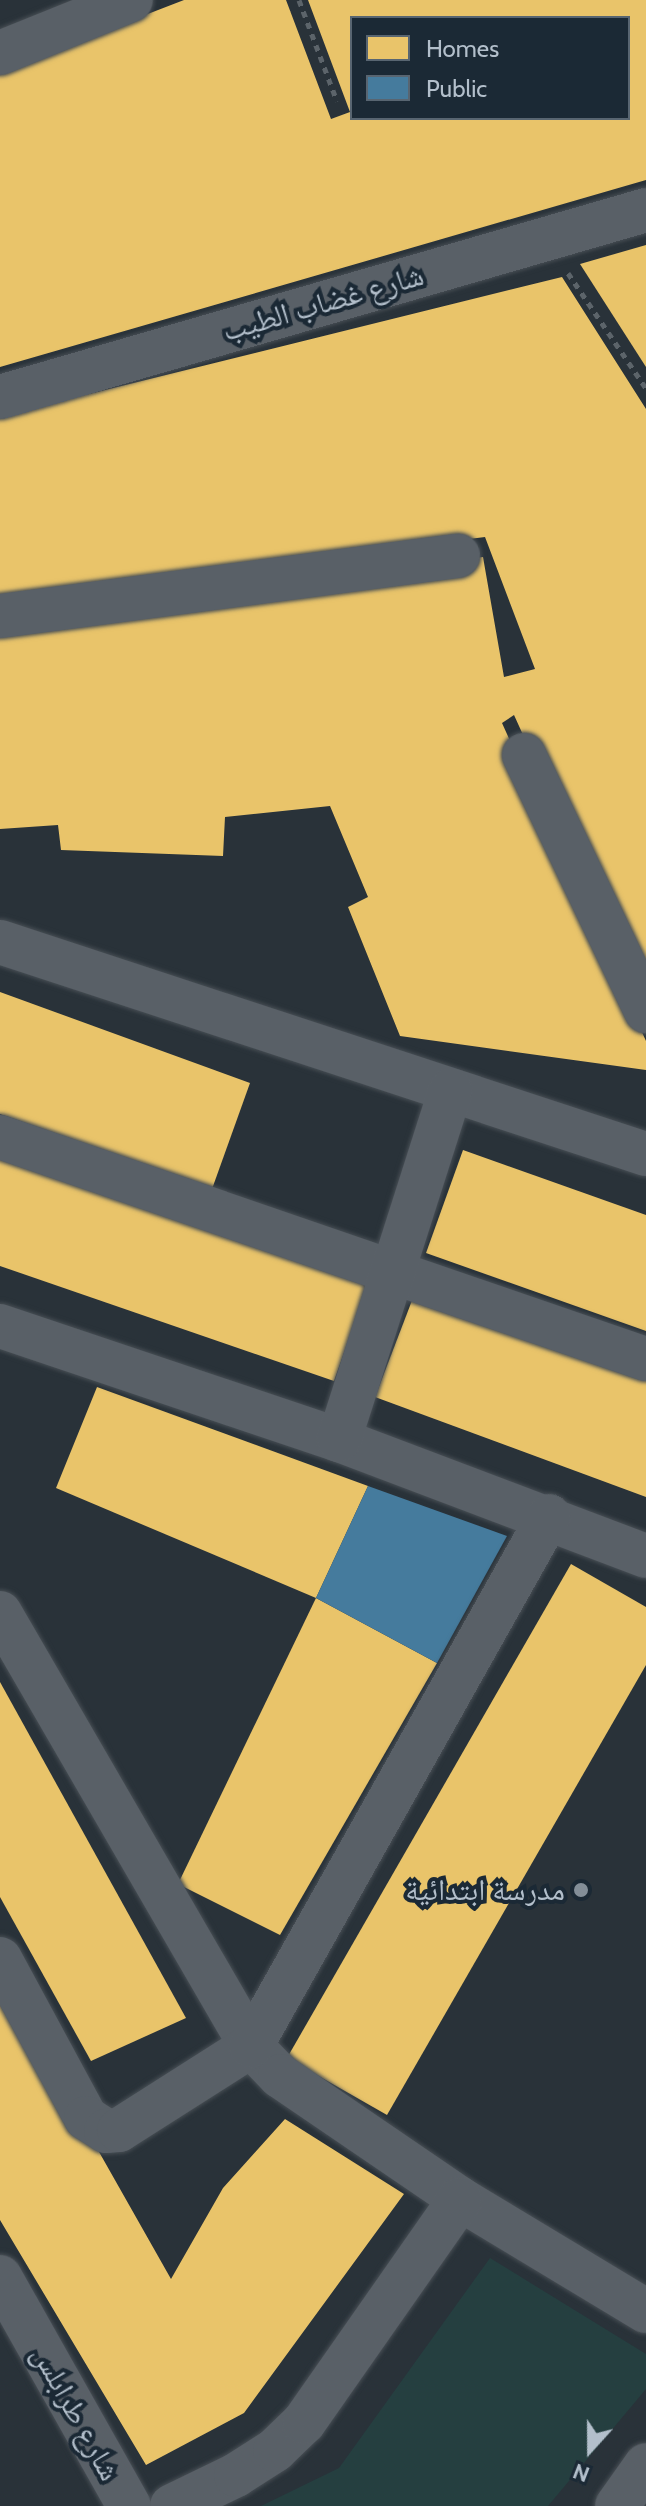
<!DOCTYPE html>
<html>
<head>
<meta charset="utf-8">
<style>
  body { margin:0 }
  #map { position:relative; width:646px; height:2506px; overflow:hidden; background:#293239; font-family:Cabin,"Noto Naskh Arabic",sans-serif }
  div>[style] { position:absolute }
  [style*='--x'] { left:calc(var(--x)*1px); top:calc(var(--y)*1px); width:calc(var(--w)*1px); rotate:calc(var(--a)*1deg) }
  .green>* { inset:0; background:#253f40 }
  .homes>* { inset:0; background:#e9c46a }
  .public>* { inset:0; background:#457b9d }
  .path>* { height:5px; margin-top:-2.5px; transform-origin:0; background:repeating-linear-gradient(90deg,#5c646a 0 6px,transparent 0 12px) }
  .roads { filter:drop-shadow(0 0 2px #474e54) drop-shadow(0 0 2px #474e54) }
  .minor>* { height:44px; margin:-22px; padding:0 22px; transform-origin:22px; border-radius:22px; background:#596067 }
  .tertiary>* { height:44px; margin:-22px; padding:0 22px; transform-origin:22px; border-radius:22px; background:#596067 }
  .dots>* { width:22px; height:22px; translate:-50% -50%; box-sizing:border-box; border:4px solid #1b2935; border-radius:50% }
  span { translate:-50% -50%; white-space:nowrap; text-align:center; line-height:1.15; -webkit-text-stroke:8px #1b2935; paint-order:stroke }
  .street-label { font-size:30px; color:#b3bfcb }
  .poi-label { font-size:30px; color:#b3bfcb }
  .right { translate:-100% -50%; text-align:right }
  .legend { position:absolute; left:350px; top:16px; width:280px; height:104px; box-sizing:border-box; background:#1b2935; border:2px solid #586571; margin:0; padding:10px 14px; list-style:none; font-size:24px; color:#b3bfcb }
  .legend li { display:flex; align-items:center; gap:16px; height:40px }
  .legend b { width:40px; border:2px solid #586571 }
  .north { position:absolute; left:550px; top:2410px; width:80px; height:80px; -webkit-text-stroke:6px #1b2935; paint-order:stroke; rotate:201deg; font-size:22px; font-weight:700; line-height:32px; text-align:center; color:#b3bfcb }
  .north::after { content:''; display:block; margin:auto; width:28px; height:36px; background:#b3bfcb; clip-path:polygon(50% 0,100% 100%,50% 72%,0 100%) }
</style>
</head>
<body>
<div id="map">
  <div class="green">
    <i style="clip-path:polygon(490px 2258px,646px 2354px,646px 2389px,548px 2506px,261px 2506px,339px 2468px)"></i>
  </div>
  <div class="homes">
    <i style="clip-path:polygon(evenodd,184px 0,286px 0,331px 119px,350px 112px,308px 0,646px 0,646px 180px,0 367px,0 71px,184px 0,352px 18px,628px 18px,628px 118px,352px 118px,352px 18px)"></i>
    <i style="clip-path:polygon(646px 245px,646px 367px,580px 264px)"></i>
    <i style="clip-path:polygon(562px 277px,646px 409px,646px 1006px,514px 715px,502px 723px,646px 1041px,646px 1070px,400px 1036px,348px 907px,368px 897px,330px 806px,225px 817px,223px 856px,61px 850px,58px 825px,0 829px,0 624px,483px 557px,504px 677px,535px 669px,485px 537px,0 598px,0 416px)"></i>
    <i style="clip-path:polygon(0 992px,250px 1083px,212px 1189px,0 1114px)"></i>
    <i style="clip-path:polygon(463px 1150px,646px 1215px,646px 1331px,426px 1253px)"></i>
    <i style="clip-path:polygon(0 1158px,368px 1285px,334px 1381px,0 1266px)"></i>
    <i style="clip-path:polygon(416px 1290px,646px 1371px,646px 1497px,375px 1397px)"></i>
    <i style="clip-path:polygon(97px 1387px,368px 1486px,316px 1598px,56px 1488px)"></i>
    <i style="clip-path:polygon(571px 1564px,646px 1607px,646px 1665px,387px 2115px,287px 2058px)"></i>
    <i style="clip-path:polygon(316px 1598px,437px 1663px,280px 1935px,178px 1884px)"></i>
    <i style="clip-path:polygon(0 1682px,186px 2018px,91px 2061px,0 1897px)"></i>
    <i style="clip-path:polygon(0 1977px,171px 2279px,223px 2188px,285px 2119px,404px 2194px,244px 2413px,146px 2465px,0 2220px)"></i>
  </div>
  <div class="public">
    <i style="clip-path:polygon(368px 1486px,507px 1536px,437px 1663px,316px 1598px)"></i>
  </div>
  <div class="path">
    <i style="--x:299;--y:0;--w:108;--a:69.4"></i>
    <i style="--x:568;--y:273;--w:139;--a:55.9"></i>
  </div>
  <div class="roads">
    <div class="minor">
      <i style="--x:0;--y:53;--w:141;--a:-22"></i>
      <i style="--x:0;--y:397;--w:673;--a:-16.14"></i>
      <i style="--x:0;--y:616;--w:462;--a:-7.5"></i>
      <i style="--x:524;--y:755;--w:284;--a:64.5"></i>
      <i style="--x:0;--y:942;--w:680;--a:18.17"></i>
      <i style="--x:0;--y:1137;--w:683;--a:18.97"></i>
      <i style="--x:0;--y:1326;--w:358;--a:18.6"></i>
      <i style="--x:339;--y:1440;--w:328;--a:20.7"></i>
      <i style="--x:339;--y:1440;--w:367;--a:-72.3"></i>
      <i style="--x:0;--y:1613;--w:500;--a:59.9"></i>
      <i style="--x:251;--y:2046;--w:42;--a:46"></i>
      <i style="--x:280;--y:2076;--w:218;--a:34.3"></i>
      <i style="--x:460;--y:2199;--w:217;--a:31.1"></i>
      <i style="--x:0;--y:1959;--w:181;--a:61.6"></i>
      <i style="--x:86;--y:2118;--w:24;--a:33"></i>
      <i style="--x:106;--y:2131;--w:13;--a:-4"></i>
      <i style="--x:119;--y:2130;--w:156;--a:-32.5"></i>
      <i style="--x:251;--y:2046;--w:608;--a:-60.65"></i>
      <i style="--x:0;--y:2277;--w:263;--a:60.6"></i>
      <i style="--x:172;--y:2506;--w:71;--a:-25.8"></i>
      <i style="--x:236;--y:2475;--w:46;--a:-32.7"></i>
      <i style="--x:275;--y:2450;--w:40;--a:-44"></i>
      <i style="--x:304;--y:2422;--w:272;--a:-55"></i>
    </div>
    <div class="tertiary">
      <i style="--x:617;--y:2506;--w:50;--a:-54.7"></i>
    </div>
  </div>
  <div class="dots">
    <i style="left:581px;top:1890px;background:#838e98"></i>
  </div>
  <div class="street-label">
    <span style="left:323px;top:303px;rotate:-16deg">شارع غضاب الطيب</span>
    <span style="left:76px;top:2413px;rotate:61deg">شارع طرابلس</span>
  </div>
  <div class="poi-label">
    <span class="right" style="left:565px;top:1890px">مدرسة ابتدائية</span>
  </div>
  <ul class="legend">
  <li><b style="height:22px;background:#e9c46a"></b>Homes</li>
  <li><b style="height:22px;background:#457b9d"></b>Public</li>
  </ul>
  <div class="north">N</div>
</div>
</body>
</html>
